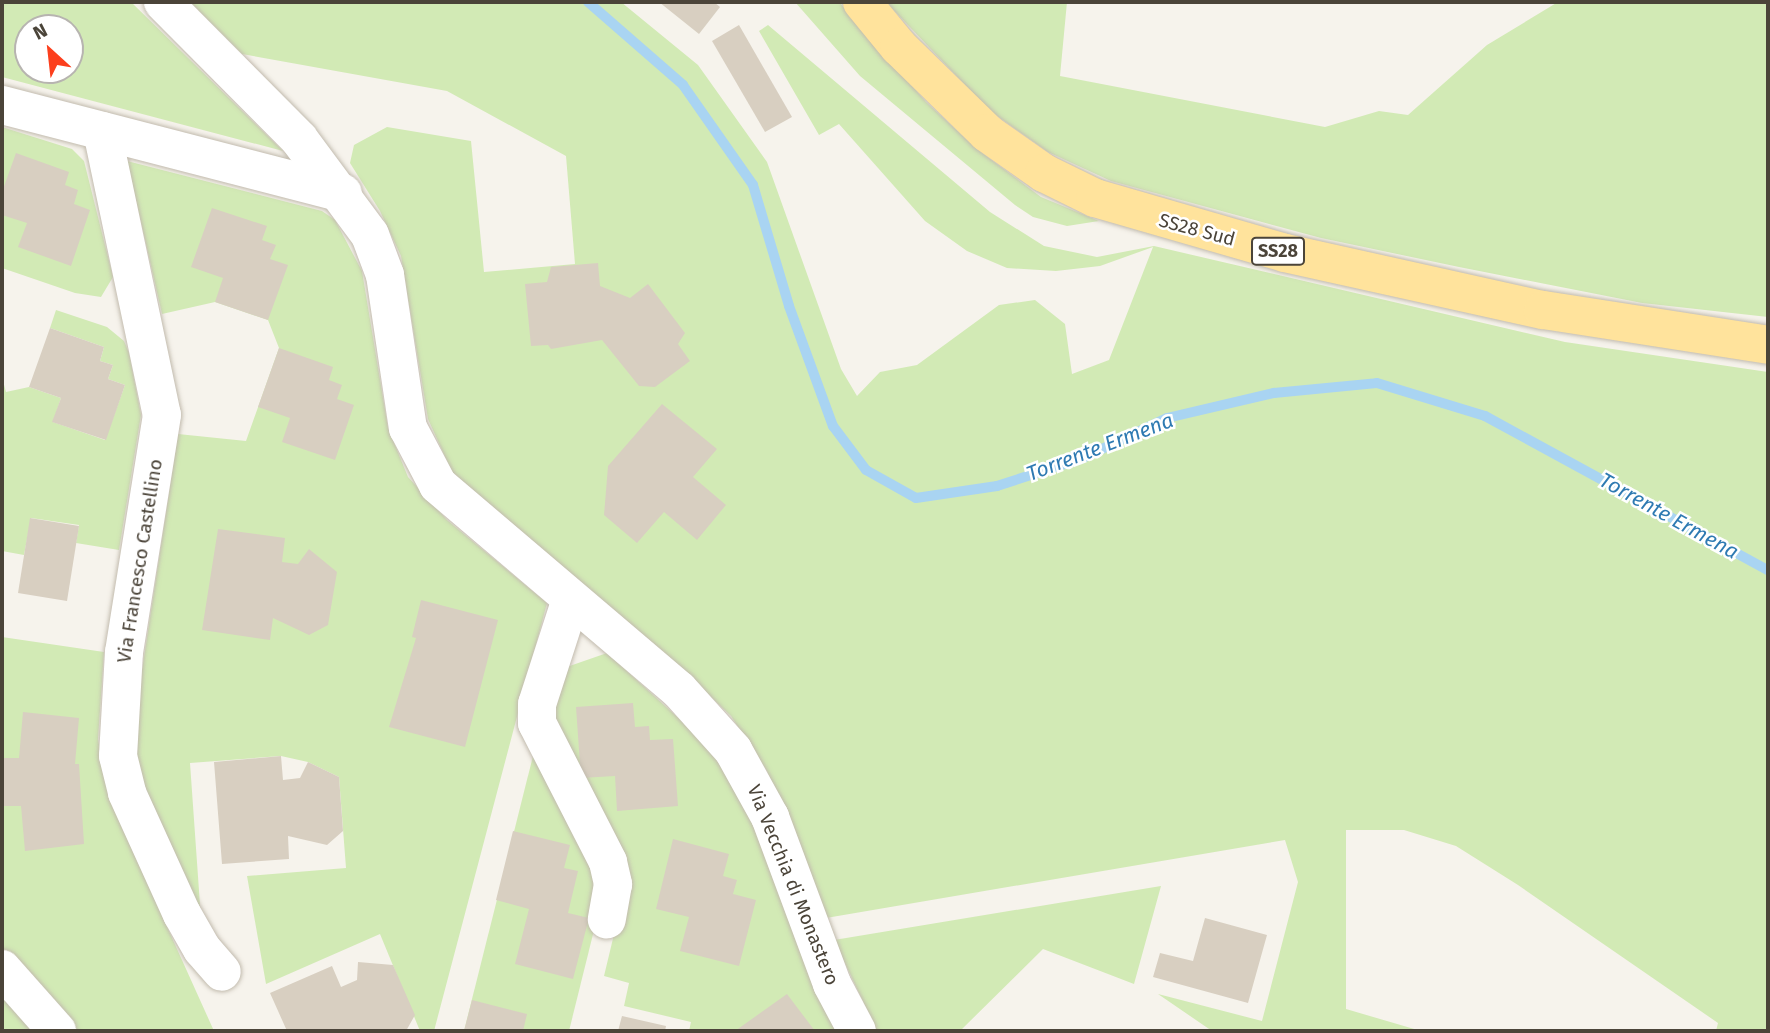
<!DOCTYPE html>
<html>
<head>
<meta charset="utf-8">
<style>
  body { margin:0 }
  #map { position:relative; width:1770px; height:1033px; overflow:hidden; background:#f6f3ec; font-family:"Fira Sans",sans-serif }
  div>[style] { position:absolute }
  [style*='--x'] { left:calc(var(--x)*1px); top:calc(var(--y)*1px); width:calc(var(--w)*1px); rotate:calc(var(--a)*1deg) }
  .green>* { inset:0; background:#d2eab5 }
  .stream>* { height:10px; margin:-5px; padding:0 5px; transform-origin:5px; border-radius:5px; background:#a9d4f2 }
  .building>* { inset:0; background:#d8cfc1 }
  .roads { filter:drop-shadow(0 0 2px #c2bbae) drop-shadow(0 0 2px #c2bbae) }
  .minor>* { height:38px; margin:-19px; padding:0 19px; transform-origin:19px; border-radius:19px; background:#fff }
  .major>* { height:38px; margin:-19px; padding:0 19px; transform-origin:19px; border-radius:19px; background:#ffe39c }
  span { translate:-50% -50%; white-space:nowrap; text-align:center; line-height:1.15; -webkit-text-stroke:5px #fff; paint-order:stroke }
  .shield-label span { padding:2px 5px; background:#fff; border:2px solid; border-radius:5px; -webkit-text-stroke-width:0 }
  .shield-label { font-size:18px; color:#4b4439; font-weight:700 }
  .street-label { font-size:19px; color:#4b4439 }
  .water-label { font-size:21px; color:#2e7ab2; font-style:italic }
  .frame { position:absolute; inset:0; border:4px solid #4b4439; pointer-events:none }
  .north { position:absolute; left:14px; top:14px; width:70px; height:70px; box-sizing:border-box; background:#fff; border:2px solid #b7b4b0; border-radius:50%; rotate:333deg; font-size:19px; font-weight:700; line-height:28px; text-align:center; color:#4b4439 }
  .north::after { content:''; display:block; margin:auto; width:24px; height:32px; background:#fc3f1d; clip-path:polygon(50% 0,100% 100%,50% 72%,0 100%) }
</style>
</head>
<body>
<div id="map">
  <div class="green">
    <i style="clip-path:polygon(evenodd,2px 2px,131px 2px,283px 151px,2px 77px,2px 2px,28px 28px,70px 28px,70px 70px,28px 70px,28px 28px)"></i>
    <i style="clip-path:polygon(190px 2px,621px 2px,698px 65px,767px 162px,841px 369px,857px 396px,880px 372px,917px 365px,999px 305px,1035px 300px,1065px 324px,1072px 374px,1109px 360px,1153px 247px,1100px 266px,1056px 271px,1007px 268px,967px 251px,925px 221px,839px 124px,819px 135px,759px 31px,768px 25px,990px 212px,1044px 246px,1097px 257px,1154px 246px,1565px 342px,1768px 372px,1768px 1031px,1716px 1031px,1718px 1023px,1518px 885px,1456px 846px,1404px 830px,1346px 830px,1346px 1009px,1421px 1031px,1212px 1031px,1158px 994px,1262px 1021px,1298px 882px,1285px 840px,826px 918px,767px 771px,731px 716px,667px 655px,466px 489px,452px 472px,428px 419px,401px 256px,380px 211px,350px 163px,354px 145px,387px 127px,471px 141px,484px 272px,575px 264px,566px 156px,447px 91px,242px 54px)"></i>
    <i style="clip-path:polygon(795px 2px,839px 2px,926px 102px,978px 150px,1041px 197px,1099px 221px,1067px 226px,1033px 217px,1015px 205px,860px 76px)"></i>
    <i style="clip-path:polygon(886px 2px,1067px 2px,1060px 76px,1325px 127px,1379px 111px,1408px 115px,1487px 45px,1558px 2px,1768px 2px,1768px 317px,1642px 303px,1459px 267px,1321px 238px,1111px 181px,1048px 152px,989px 110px)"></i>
    <i style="clip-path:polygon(2px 127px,72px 149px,84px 161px,113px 277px,101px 297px,75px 293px,2px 268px)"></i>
    <i style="clip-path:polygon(127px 161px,322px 211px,335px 220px,362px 271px,388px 428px,408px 477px,447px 520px,547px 603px,434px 1031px,420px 1031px,380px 934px,266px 984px,247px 876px,346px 868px,339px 777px,308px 762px,281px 756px,190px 763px,201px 919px,140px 783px,132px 736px,178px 434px,246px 441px,279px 348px,268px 320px,215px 302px,162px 314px)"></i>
    <i style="clip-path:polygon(56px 310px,107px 327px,124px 341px,129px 353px,141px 415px,119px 550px,76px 543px,79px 525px,31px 518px,24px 555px,2px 551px,2px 377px,6px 392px,29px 387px,61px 398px,53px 422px,105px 440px,125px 385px,108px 379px,113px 365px,100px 361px,104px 347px,50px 328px)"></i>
    <i style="clip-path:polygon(2px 637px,104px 652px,98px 739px,108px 796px,214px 1031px,74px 1031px,2px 948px)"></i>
    <i style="clip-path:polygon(607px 653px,709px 746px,747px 806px,836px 1031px,689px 1031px,691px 1022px,624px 1006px,629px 983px,604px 976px,622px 901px,545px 718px,561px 669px)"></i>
    <i style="clip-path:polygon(535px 748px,596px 862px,601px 902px,569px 1031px,464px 1031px)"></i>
    <i style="clip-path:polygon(1161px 886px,1134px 984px,1043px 949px,960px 1031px,877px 1031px,834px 940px)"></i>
    <i style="clip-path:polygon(2px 994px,36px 1031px,2px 1031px)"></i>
  </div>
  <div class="stream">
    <i style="--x:588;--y:2;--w:126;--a:41.1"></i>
    <i style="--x:683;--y:85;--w:122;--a:55"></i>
    <i style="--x:753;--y:185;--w:126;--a:73.4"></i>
    <i style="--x:789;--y:306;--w:128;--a:69.9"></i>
    <i style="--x:833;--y:426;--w:55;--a:53.1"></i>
    <i style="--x:866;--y:470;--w:57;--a:29.2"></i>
    <i style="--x:916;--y:498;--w:82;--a:-8.4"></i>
    <i style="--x:997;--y:486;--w:90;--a:-18"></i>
    <i style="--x:1083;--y:458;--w:93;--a:-25.5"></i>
    <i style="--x:1167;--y:418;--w:110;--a:-13.2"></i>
    <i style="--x:1274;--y:393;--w:103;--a:-5.5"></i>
    <i style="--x:1377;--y:383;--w:113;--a:17"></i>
    <i style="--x:1485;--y:416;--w:322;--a:28.6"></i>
  </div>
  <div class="building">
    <i style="clip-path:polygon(659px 2px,714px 2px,720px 7px,699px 34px)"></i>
    <i style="clip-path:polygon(739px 25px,792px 117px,765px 132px,712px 41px)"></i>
    <i style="clip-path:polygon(16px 153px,69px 172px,65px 185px,78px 190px,74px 204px,90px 210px,71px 266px,18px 247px,27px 223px,2px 215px,2px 192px)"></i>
    <i style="clip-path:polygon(212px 208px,267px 226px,262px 240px,276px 245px,270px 259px,288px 265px,268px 320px,215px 302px,223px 278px,191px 267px)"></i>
    <i style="clip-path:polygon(598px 263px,600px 286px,630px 298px,648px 284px,685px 333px,678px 344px,690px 361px,655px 387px,639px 386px,602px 340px,551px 349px,548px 345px,531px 346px,525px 284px,547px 282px,551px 267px)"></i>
    <i style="clip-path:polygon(50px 328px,104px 347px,100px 361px,113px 365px,108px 379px,125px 385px,106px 440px,52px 422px,61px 398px,29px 387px)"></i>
    <i style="clip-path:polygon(279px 348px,333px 367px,329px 380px,342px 385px,337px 399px,354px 405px,335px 460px,282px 442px,290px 418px,258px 407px)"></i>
    <i style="clip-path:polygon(662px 404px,717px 449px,693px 477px,726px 505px,697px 540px,664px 512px,637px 543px,604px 515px,608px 466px)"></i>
    <i style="clip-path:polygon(30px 518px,79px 526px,67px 601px,18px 593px)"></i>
    <i style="clip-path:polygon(218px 529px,285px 538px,282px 562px,298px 564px,309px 549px,337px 572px,328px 625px,309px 635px,273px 618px,270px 640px,202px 630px)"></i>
    <i style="clip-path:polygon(421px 600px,498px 620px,465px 747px,389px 727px,416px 638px,412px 637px)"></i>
    <i style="clip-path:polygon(633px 703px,635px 727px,649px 726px,650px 740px,673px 739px,678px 806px,617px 811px,615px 776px,581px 778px,576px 707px)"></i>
    <i style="clip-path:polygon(23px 712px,79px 718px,75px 764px,79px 764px,84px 844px,25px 851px,21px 806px,3px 806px,2px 758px,19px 758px)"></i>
    <i style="clip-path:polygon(281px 756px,283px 780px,300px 778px,308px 762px,339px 777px,343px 831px,327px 845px,288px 836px,289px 859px,222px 864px,214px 762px)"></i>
    <i style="clip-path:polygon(513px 831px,570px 845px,564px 868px,578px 871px,568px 913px,589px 918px,573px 979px,515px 964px,529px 909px,496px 900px)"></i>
    <i style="clip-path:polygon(673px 839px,729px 854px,723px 876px,737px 880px,733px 894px,756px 900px,739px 966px,680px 951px,689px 917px,656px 909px)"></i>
    <i style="clip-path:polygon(1205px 918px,1267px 935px,1248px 1003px,1153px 977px,1160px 953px,1193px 961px)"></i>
    <i style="clip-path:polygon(358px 962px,393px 965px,415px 1015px,406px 1031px,287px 1031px,270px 993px,332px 966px,341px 987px,357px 980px)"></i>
    <i style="clip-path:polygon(787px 994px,815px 1031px,735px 1031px)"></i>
    <i style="clip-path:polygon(472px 1000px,527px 1014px,523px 1031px,464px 1031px)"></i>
    <i style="clip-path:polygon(622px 1016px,666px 1026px,665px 1031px,618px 1031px)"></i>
  </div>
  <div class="roads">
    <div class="minor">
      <i style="--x:163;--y:2;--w:193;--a:45.2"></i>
      <i style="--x:299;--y:139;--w:119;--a:53.5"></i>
      <i style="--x:370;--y:235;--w:43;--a:69.4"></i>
      <i style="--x:385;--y:275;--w:155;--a:81.5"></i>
      <i style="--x:408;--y:428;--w:64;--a:62.2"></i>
      <i style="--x:438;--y:485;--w:316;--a:40.4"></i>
      <i style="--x:679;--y:690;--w:81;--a:48"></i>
      <i style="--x:733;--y:750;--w:77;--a:61.1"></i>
      <i style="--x:770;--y:817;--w:178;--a:69.6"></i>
      <i style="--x:832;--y:984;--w:53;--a:62"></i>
      <i style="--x:2;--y:105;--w:352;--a:14.5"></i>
      <i style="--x:102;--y:131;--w:290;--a:78.1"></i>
      <i style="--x:162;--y:415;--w:240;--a:99.1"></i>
      <i style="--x:124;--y:652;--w:104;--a:93.3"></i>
      <i style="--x:118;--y:756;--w:38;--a:76"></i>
      <i style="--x:127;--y:793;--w:133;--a:65.6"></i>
      <i style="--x:182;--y:914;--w:40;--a:60.3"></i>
      <i style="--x:202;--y:949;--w:30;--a:49"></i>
      <i style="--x:571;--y:599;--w:110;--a:107.9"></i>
      <i style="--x:537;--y:704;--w:19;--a:90"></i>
      <i style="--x:537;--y:723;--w:156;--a:62.9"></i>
      <i style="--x:608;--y:862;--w:23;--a:77"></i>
      <i style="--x:613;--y:884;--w:36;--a:100"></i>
      <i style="--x:2;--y:969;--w:83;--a:48.4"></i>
    </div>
    <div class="major">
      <i style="--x:862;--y:2;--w:58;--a:50.6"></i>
      <i style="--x:899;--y:47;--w:123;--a:44.3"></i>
      <i style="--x:987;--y:133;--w:70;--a:35.1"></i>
      <i style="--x:1044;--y:173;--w:57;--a:26.1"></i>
      <i style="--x:1095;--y:198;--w:198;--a:16.1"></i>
      <i style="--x:1285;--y:253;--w:264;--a:12.5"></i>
      <i style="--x:1543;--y:310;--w:228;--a:8.8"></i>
    </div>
  </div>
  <div class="shield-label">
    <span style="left:1278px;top:251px">SS28</span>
  </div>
  <div class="street-label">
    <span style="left:1197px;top:230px;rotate:15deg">SS28 Sud</span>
    <span style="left:140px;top:561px;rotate:-81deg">Via Francesco Castellino</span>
    <span style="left:793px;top:885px;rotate:68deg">Via Vecchia di Monastero</span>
  </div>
  <div class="water-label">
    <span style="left:1100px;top:447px;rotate:-21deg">Torrente Ermena</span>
    <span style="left:1669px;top:516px;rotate:29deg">Torrente Ermena</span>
  </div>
  <div class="frame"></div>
  <div class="north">N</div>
</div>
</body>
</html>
